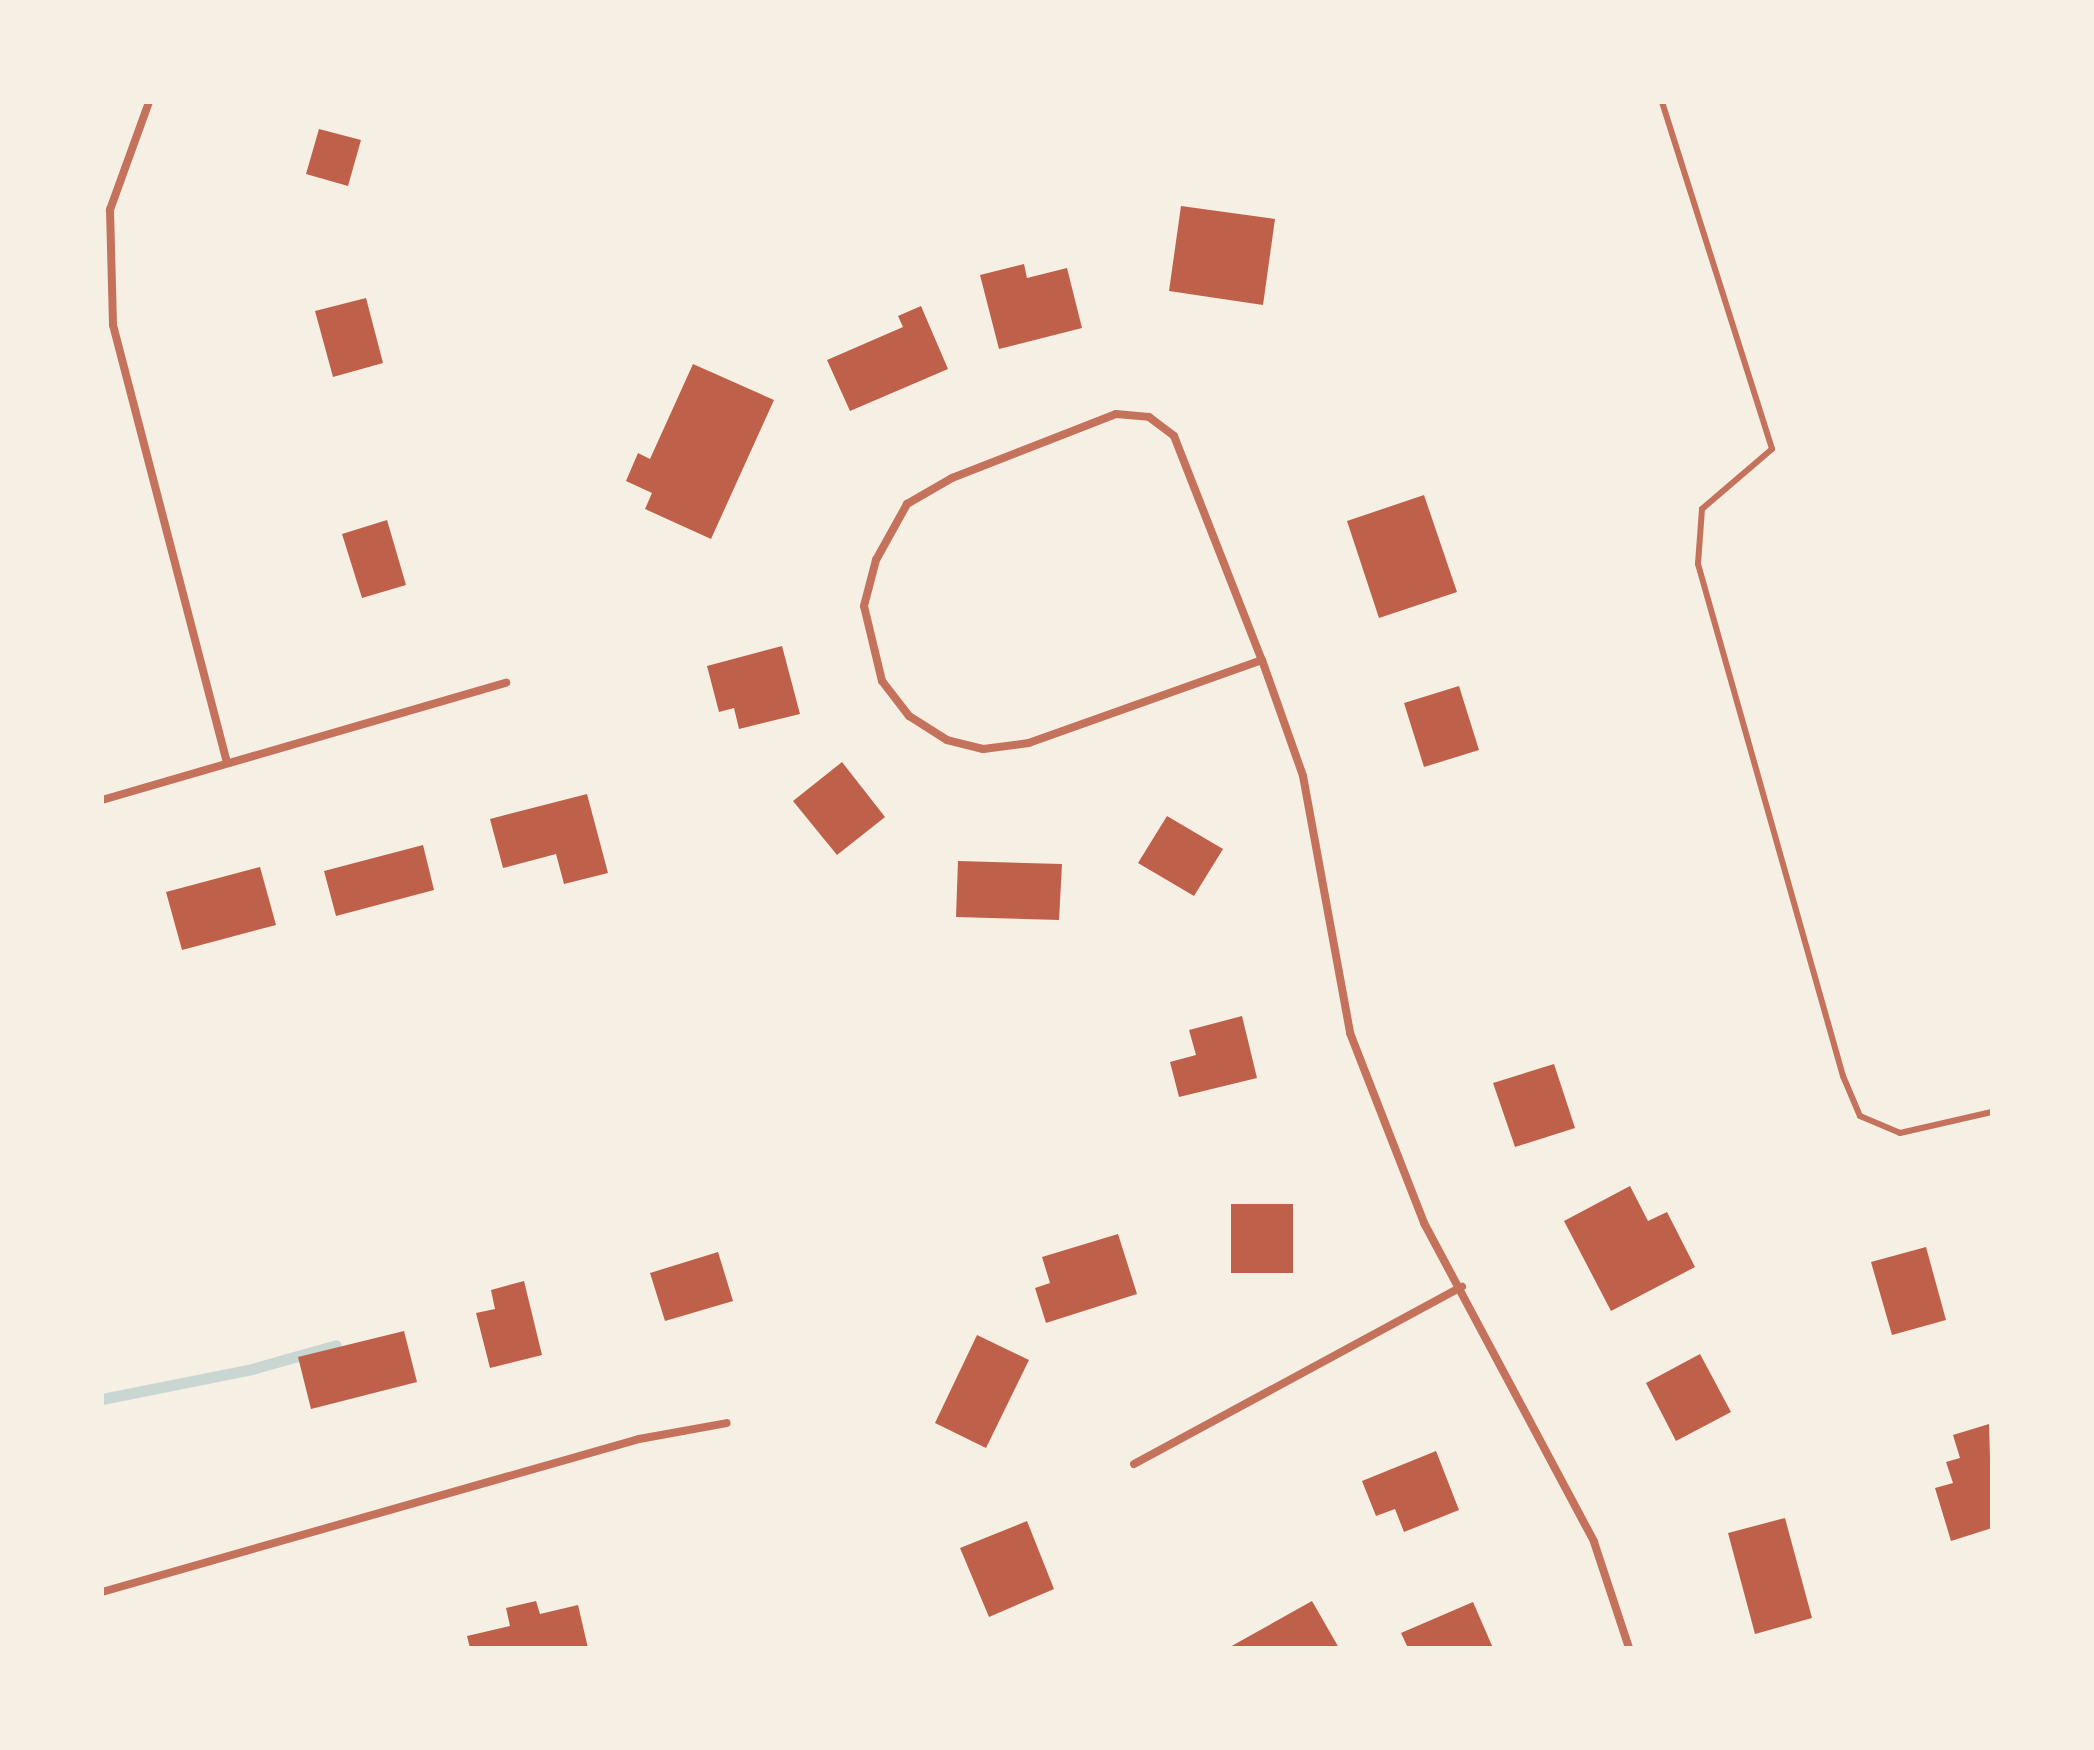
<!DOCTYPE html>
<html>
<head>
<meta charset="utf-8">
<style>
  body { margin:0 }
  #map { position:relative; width:2094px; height:1750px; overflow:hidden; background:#f6efe4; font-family:Quicksand,sans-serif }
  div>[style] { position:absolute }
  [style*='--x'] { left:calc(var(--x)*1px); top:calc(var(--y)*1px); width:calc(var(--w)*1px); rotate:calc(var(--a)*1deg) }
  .stream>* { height:11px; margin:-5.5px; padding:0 5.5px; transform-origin:5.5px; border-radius:5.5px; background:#c9d6d2 }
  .building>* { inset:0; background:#bf614a }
  .service>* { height:6px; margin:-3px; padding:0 3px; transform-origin:3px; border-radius:3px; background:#c5725c }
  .minor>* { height:8px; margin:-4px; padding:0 4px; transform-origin:4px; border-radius:4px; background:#c5725c }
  span { translate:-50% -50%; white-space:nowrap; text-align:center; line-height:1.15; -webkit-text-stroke:8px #f6efe4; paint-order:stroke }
  .frame { position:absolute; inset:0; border:104px solid #f6efe4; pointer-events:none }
</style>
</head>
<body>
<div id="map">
  <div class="stream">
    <i style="--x:102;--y:1399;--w:153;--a:-11.3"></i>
    <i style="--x:252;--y:1369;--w:87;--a:-15.9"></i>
  </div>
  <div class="building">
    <i style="clip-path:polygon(319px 129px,361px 140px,348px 186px,306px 174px)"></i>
    <i style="clip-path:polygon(1181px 206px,1275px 219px,1263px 305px,1169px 291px)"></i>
    <i style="clip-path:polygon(1024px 264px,1027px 278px,1067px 268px,1082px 328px,999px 349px,980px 275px)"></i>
    <i style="clip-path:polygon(366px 298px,383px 363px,333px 377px,315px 311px)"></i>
    <i style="clip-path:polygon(921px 306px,948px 369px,850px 411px,827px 360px,903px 327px,898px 316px)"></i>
    <i style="clip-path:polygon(693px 364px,774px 400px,711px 539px,645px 509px,652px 493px,626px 481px,638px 453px,650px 459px)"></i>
    <i style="clip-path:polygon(1424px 495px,1457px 592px,1379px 618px,1347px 521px)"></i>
    <i style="clip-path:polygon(387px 520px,406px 585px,362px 598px,342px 534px)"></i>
    <i style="clip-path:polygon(782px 646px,800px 714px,739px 729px,734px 708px,719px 712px,707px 666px)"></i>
    <i style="clip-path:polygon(1459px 686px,1479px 750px,1424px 767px,1404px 703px)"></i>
    <i style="clip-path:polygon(842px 762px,885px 817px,837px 855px,793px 801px)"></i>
    <i style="clip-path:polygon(587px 794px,608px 873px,564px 884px,556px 854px,503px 868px,490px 819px)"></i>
    <i style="clip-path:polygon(1167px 816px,1223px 849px,1194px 896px,1138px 863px)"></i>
    <i style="clip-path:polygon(423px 845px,434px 890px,336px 916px,324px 871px)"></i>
    <i style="clip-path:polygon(958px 861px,1062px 864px,1059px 920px,956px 917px)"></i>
    <i style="clip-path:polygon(260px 867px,276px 925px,182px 950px,166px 892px)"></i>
    <i style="clip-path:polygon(1242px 1016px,1257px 1078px,1179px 1097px,1170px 1062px,1196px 1055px,1189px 1030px)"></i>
    <i style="clip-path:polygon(1554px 1064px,1575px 1128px,1515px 1147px,1493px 1083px)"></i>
    <i style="clip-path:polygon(1630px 1186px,1648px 1221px,1667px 1212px,1695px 1267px,1611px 1311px,1564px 1221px)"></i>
    <i style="clip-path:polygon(1231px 1204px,1293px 1204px,1293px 1273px,1231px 1273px)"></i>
    <i style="clip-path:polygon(1118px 1234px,1137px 1294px,1046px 1323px,1035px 1288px,1050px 1283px,1042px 1257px)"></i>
    <i style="clip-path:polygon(1926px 1247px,1946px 1320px,1892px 1335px,1871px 1262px)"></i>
    <i style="clip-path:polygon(718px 1252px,733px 1301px,665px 1321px,650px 1273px)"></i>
    <i style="clip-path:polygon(524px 1281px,542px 1355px,490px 1368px,476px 1313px,495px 1309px,491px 1290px)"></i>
    <i style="clip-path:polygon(404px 1331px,417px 1382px,311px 1409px,298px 1357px)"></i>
    <i style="clip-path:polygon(977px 1335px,1029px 1360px,986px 1448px,935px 1423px)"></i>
    <i style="clip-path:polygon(1700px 1354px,1731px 1412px,1676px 1441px,1646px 1383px)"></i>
    <i style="clip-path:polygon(1989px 1424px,1992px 1528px,1951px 1541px,1935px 1488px,1953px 1483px,1946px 1462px,1960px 1458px,1953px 1435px)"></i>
    <i style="clip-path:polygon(1436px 1451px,1459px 1510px,1404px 1532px,1395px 1509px,1376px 1516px,1362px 1481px)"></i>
    <i style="clip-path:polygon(1785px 1518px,1812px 1618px,1755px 1634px,1728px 1533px)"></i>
    <i style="clip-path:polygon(1027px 1521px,1054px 1589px,989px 1617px,960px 1548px)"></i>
    <i style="clip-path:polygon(536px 1601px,540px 1614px,578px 1605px,588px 1648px,470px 1648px,467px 1636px,510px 1626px,506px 1608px)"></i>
    <i style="clip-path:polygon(1312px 1601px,1339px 1648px,1228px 1648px)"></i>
    <i style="clip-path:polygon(1473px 1602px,1493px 1648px,1408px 1648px,1401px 1633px)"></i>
  </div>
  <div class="service">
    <i style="--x:1662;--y:102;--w:364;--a:72.4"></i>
    <i style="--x:1772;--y:449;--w:92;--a:139.4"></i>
    <i style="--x:1702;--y:509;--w:55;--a:94.2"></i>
    <i style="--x:1698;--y:564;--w:532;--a:74.19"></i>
    <i style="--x:1843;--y:1076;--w:43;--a:67"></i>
    <i style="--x:1860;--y:1116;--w:43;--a:23"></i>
    <i style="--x:1900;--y:1133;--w:94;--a:-12.9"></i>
  </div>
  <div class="minor">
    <i style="--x:149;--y:102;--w:115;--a:109.9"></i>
    <i style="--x:110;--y:210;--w:115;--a:88.5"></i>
    <i style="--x:113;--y:325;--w:452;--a:75.4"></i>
    <i style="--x:1262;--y:660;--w:247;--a:160.4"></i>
    <i style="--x:1029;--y:743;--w:46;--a:172.6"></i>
    <i style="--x:983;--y:749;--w:37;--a:-166"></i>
    <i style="--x:947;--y:740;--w:45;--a:-147.7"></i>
    <i style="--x:909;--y:716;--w:44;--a:-127.6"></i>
    <i style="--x:882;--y:681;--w:77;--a:-103.5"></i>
    <i style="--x:864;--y:606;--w:48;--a:-75.4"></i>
    <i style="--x:876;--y:560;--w:64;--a:-61"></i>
    <i style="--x:907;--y:504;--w:52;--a:-30"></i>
    <i style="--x:952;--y:478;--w:176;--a:-21.3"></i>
    <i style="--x:1116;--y:414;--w:33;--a:5"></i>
    <i style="--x:1149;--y:417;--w:31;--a:37"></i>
    <i style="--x:1174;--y:436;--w:241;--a:68.6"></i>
    <i style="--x:1262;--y:660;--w:123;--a:70.5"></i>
    <i style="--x:1303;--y:776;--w:261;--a:79.6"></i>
    <i style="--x:1350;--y:1033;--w:204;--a:68.7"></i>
    <i style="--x:1424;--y:1223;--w:361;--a:61.9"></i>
    <i style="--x:1594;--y:1542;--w:112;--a:71.7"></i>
    <i style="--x:102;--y:800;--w:421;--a:-16.2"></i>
    <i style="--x:1134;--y:1464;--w:373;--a:-28.4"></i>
    <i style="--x:102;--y:1592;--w:558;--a:-15.9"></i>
    <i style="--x:639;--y:1439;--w:89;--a:-10.3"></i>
  </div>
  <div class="frame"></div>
</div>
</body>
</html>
